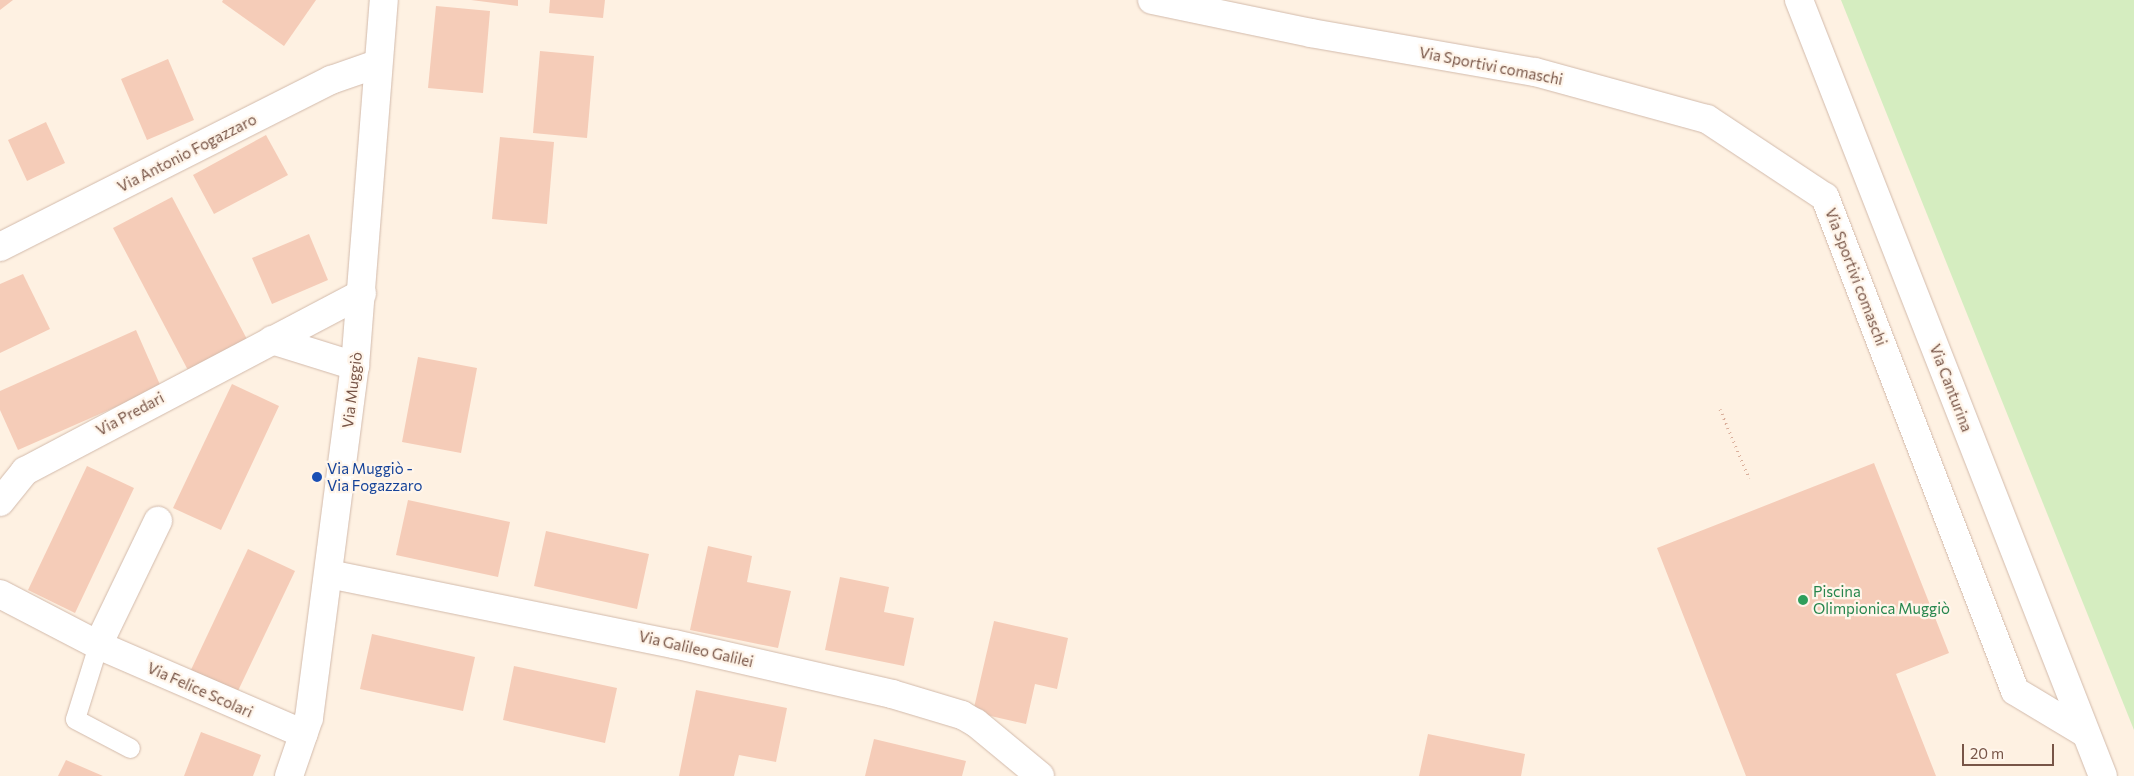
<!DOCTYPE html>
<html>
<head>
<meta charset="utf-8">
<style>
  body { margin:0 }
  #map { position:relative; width:2134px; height:776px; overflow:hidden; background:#fef1e2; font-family:Commissioner,sans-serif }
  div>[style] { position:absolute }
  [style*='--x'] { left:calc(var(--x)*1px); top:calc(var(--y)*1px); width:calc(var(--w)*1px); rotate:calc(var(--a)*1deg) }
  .green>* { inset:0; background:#d5edc0 }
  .building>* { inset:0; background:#f5ccb8 }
  .path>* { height:3px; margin-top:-1.5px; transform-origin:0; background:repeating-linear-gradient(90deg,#daaf9b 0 1px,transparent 0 5px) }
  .roads { filter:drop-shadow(0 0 1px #d2baab) drop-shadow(0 0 1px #d2baab) }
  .service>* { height:19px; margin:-9.5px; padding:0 9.5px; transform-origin:9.5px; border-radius:9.5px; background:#fff }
  .minor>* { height:28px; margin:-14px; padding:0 14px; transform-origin:14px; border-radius:14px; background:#fff }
  .tertiary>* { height:28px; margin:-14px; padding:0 14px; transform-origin:14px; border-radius:14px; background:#fff }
  .secondary>* { height:28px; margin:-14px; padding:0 14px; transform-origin:14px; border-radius:14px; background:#fff }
  .dots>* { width:14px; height:14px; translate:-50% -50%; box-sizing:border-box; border:2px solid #fff5ea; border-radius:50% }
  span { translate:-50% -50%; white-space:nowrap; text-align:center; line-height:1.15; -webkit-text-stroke:4.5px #fff5ea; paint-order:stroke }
  .street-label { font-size:15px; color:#785547 }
  .transit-label { font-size:15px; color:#164399 }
  .left { translate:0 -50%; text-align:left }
  .leisure-label { font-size:15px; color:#27864d }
  .scale { position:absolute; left:1962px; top:744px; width:92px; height:22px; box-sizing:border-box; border:2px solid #785547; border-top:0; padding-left:6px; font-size:15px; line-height:18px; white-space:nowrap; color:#785547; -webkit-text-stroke:4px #fff5ea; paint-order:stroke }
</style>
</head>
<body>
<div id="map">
  <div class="green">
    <i style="clip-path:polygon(1841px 0,2134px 0,2134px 730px)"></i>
  </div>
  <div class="building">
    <i style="clip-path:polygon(0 0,13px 0,0 10px)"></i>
    <i style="clip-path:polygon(223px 0,316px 0,284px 46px,222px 2px)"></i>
    <i style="clip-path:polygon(471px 0,518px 0,518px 6px)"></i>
    <i style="clip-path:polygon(550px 0,605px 0,603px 18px,549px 13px)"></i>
    <i style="clip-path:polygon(436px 6px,490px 11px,483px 93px,428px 88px)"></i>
    <i style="clip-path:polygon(540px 51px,594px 56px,587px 138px,533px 133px)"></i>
    <i style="clip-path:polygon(168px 59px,194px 120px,147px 140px,121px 79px)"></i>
    <i style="clip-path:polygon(46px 122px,65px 163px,27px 181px,8px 140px)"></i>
    <i style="clip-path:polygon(266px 135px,288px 175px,214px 214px,193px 175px)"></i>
    <i style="clip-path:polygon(500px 137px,554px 142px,547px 224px,492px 219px)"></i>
    <i style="clip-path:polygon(172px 197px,249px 343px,190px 374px,113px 228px)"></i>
    <i style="clip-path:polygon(309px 234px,328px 280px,272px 304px,252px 258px)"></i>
    <i style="clip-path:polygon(23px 274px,50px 329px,0 353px,0 284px)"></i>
    <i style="clip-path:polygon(136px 330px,161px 387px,18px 450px,0 410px,0 391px)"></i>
    <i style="clip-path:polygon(418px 357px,477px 368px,461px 453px,402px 442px)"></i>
    <i style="clip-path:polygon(232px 384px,279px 406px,221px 530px,173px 508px)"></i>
    <i style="clip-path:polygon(1874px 463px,1949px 653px,1896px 674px,1936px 776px,1746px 776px,1657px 548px)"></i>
    <i style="clip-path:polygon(87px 466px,134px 488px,75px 613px,28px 590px)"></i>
    <i style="clip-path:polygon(408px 500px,510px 522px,498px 577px,396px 555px)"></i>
    <i style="clip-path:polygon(546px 531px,649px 554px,637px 609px,534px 586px)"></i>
    <i style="clip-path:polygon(708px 546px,752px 556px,747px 582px,791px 591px,778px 648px,690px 630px)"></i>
    <i style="clip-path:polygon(248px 549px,295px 571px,236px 695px,189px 674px)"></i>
    <i style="clip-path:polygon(840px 577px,889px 587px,884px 612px,914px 618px,904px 666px,825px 650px)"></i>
    <i style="clip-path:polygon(994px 621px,1068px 638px,1057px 689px,1035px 684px,1026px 724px,973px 712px)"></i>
    <i style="clip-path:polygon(372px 634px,475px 657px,463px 711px,360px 689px)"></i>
    <i style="clip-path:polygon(514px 666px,617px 688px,605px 743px,503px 720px)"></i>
    <i style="clip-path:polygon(696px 690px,787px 708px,776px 762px,739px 755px,734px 776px,679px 776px)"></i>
    <i style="clip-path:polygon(201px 732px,261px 755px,253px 776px,184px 776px)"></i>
    <i style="clip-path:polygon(1428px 734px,1525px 754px,1521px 776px,1419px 776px)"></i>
    <i style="clip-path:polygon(874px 739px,966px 761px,962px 776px,865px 776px)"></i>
    <i style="clip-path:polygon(66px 760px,103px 776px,58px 776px)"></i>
  </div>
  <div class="path">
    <i style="--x:1720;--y:409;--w:75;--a:67.2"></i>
  </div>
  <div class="roads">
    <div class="service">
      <i style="--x:98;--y:645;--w:77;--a:107.3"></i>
      <i style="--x:75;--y:719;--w:62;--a:27.8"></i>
    </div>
    <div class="minor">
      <i style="--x:1152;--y:0;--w:162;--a:11.7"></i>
      <i style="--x:1311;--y:33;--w:227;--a:9.9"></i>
      <i style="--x:1535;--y:72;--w:178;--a:15.3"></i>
      <i style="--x:1707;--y:119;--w:141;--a:33.5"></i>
      <i style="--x:1825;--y:197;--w:529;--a:68.96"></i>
      <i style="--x:2015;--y:691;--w:82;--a:31"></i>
      <i style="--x:0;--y:247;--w:371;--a:-26.8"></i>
      <i style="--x:331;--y:80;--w:49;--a:-19.2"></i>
      <i style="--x:272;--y:340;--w:87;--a:17.4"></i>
      <i style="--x:0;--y:502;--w:40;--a:-51"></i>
      <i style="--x:25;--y:471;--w:381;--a:-27.8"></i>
      <i style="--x:329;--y:574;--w:352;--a:11.5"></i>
      <i style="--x:674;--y:644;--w:224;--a:12.9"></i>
      <i style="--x:892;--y:694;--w:73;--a:16.7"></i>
      <i style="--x:962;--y:715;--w:16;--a:30"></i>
      <i style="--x:976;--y:723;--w:83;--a:39.6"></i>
      <i style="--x:0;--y:594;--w:110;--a:27.5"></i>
      <i style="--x:98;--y:645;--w:224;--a:23.4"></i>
      <i style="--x:98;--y:645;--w:138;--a:-64.2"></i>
    </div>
    <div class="tertiary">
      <i style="--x:289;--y:776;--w:61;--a:-71"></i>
      <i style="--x:309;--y:718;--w:355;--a:-82.6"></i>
      <i style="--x:355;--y:366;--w:367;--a:-85.5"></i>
    </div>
    <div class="secondary">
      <i style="--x:1799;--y:0;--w:833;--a:68.61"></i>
    </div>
  </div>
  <div class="dots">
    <i style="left:317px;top:477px;background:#1a4fb4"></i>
    <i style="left:1803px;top:600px;background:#2e9e5b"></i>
  </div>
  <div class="street-label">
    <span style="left:1491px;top:66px;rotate:11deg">Via Sportivi comaschi</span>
    <span style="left:187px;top:153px;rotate:-27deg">Via Antonio Fogazzaro</span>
    <span style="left:1856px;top:277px;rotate:69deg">Via Sportivi comaschi</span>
    <span style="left:1951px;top:388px;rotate:69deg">Via Canturina</span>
    <span style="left:352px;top:390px;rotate:-83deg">Via Muggiò</span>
    <span style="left:130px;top:414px;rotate:-28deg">Via Predari</span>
    <span style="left:696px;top:649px;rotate:13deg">Via Galileo Galilei</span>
    <span style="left:200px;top:690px;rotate:24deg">Via Felice Scolari</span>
  </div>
  <div class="transit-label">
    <span class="left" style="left:327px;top:477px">Via Muggiò -<br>Via Fogazzaro</span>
  </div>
  <div class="leisure-label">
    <span class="left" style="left:1813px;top:600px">Piscina<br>Olimpionica Muggiò</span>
  </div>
  <div class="scale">20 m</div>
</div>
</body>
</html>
